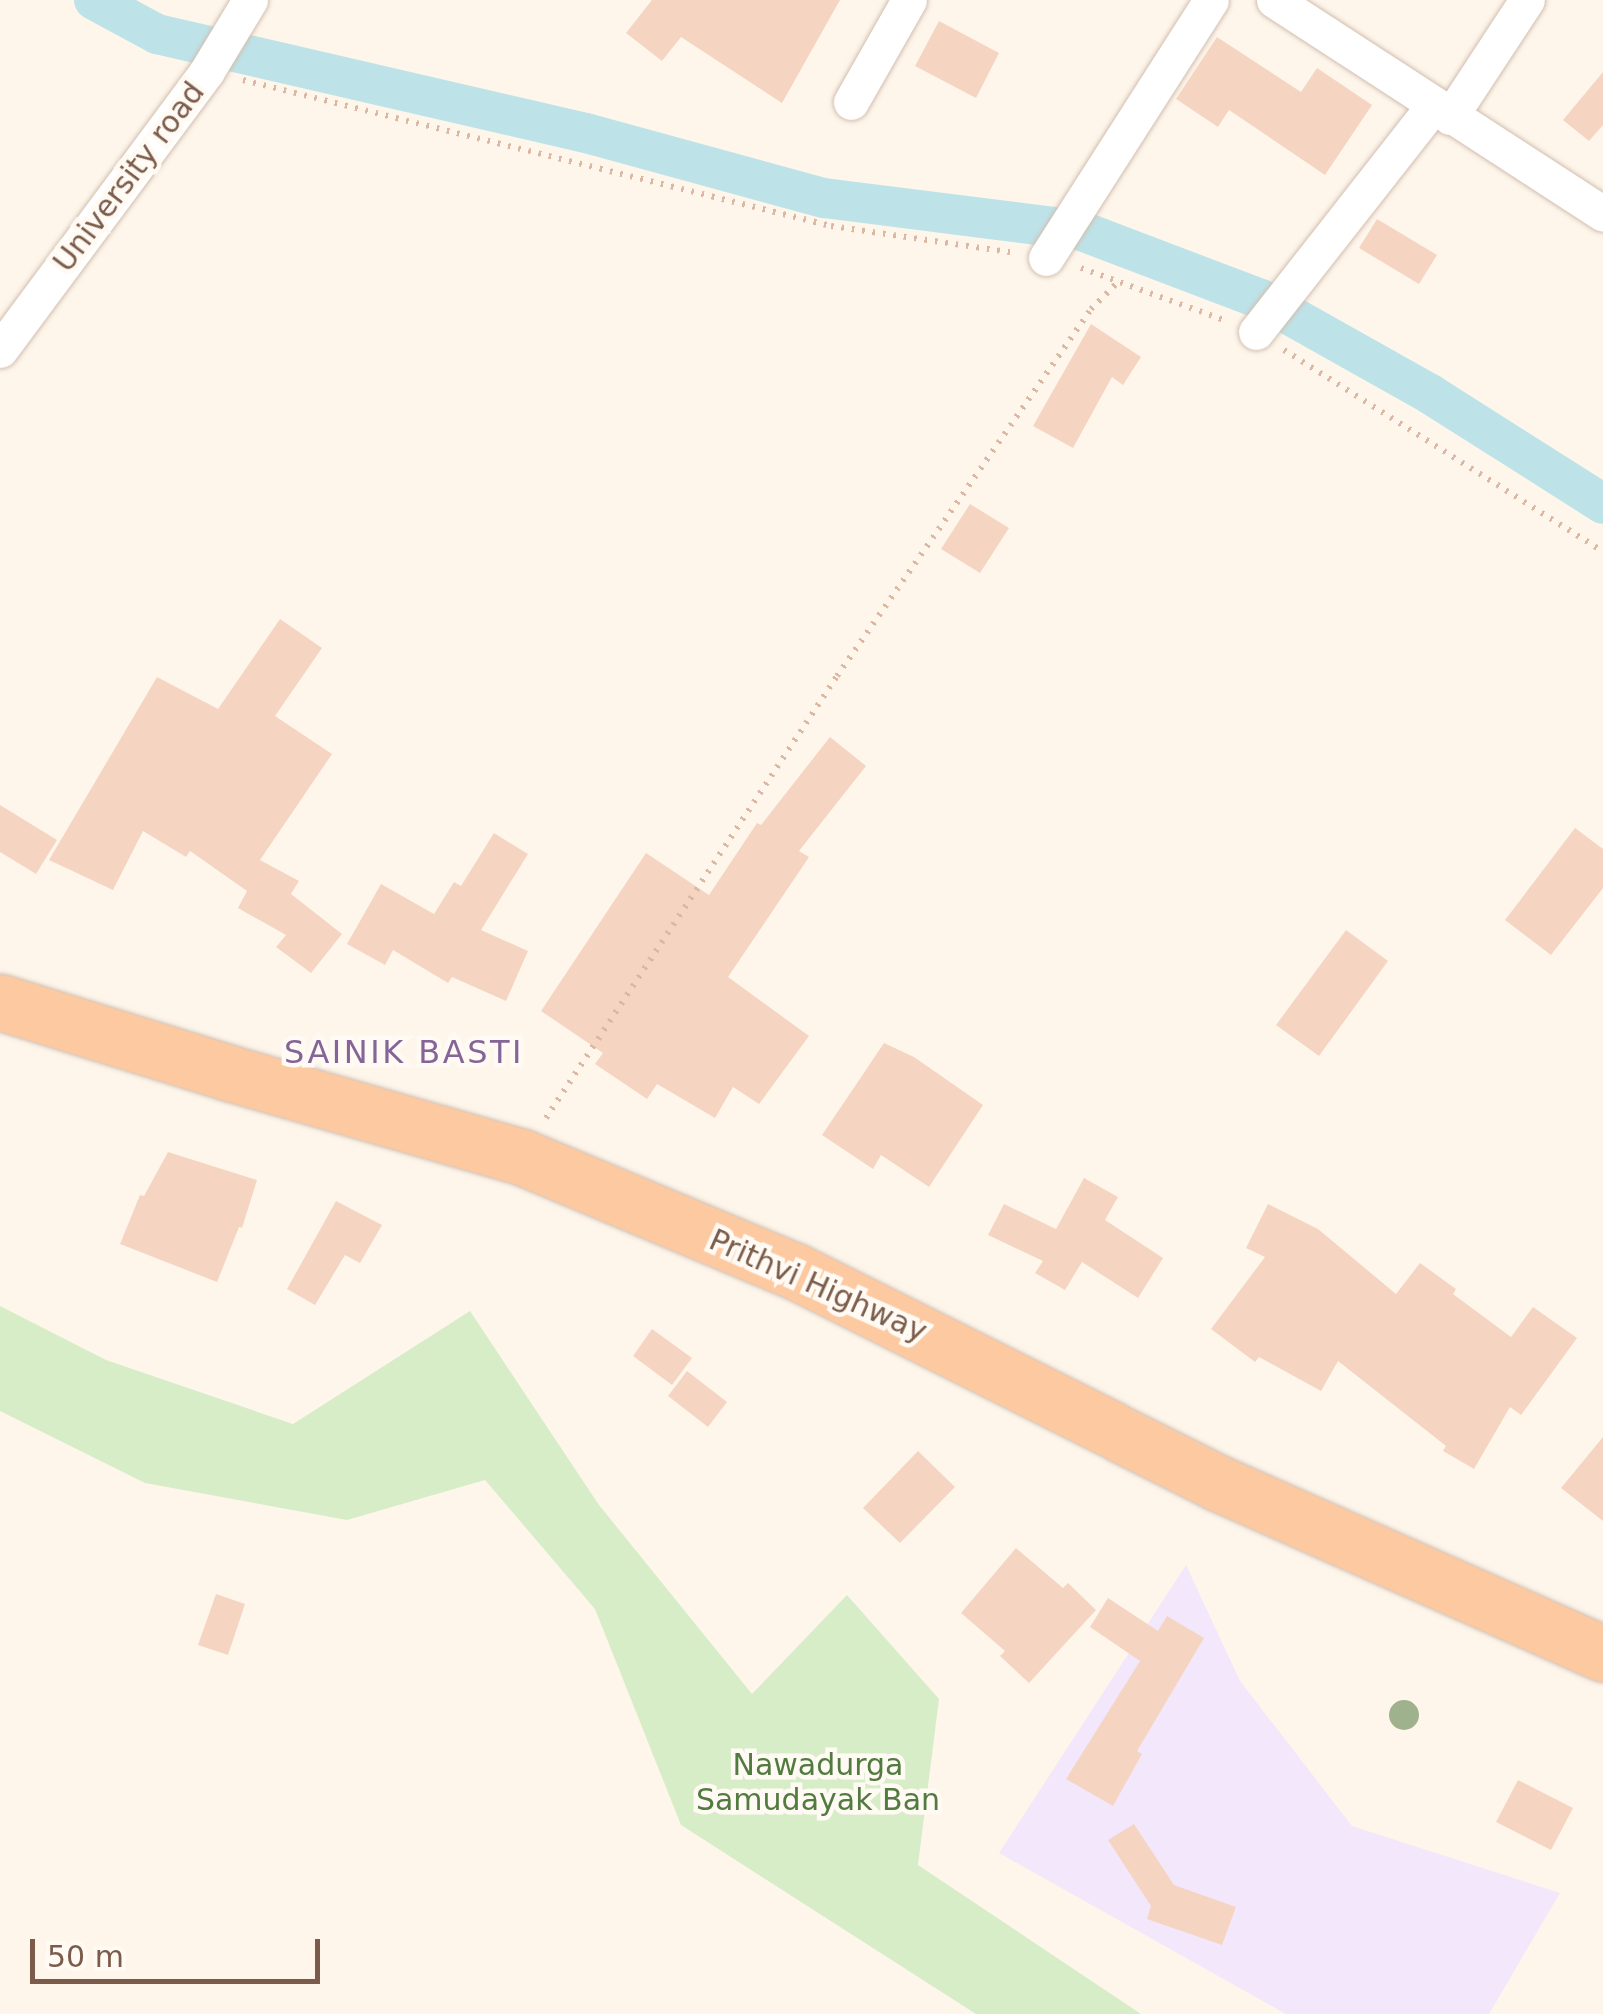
<!DOCTYPE html>
<html>
<head>
<meta charset="utf-8">
<style>
  body { margin:0 }
  #map { position:relative; width:1603px; height:2014px; overflow:hidden; background:#fef6eb; font-family:"DejaVu Sans",sans-serif }
  div>[style] { position:absolute }
  [style*='--x'] { left:calc(var(--x)*1px); top:calc(var(--y)*1px); width:calc(var(--w)*1px); rotate:calc(var(--a)*1deg) }
  .education>* { inset:0; background:#f3e7fb }
  .green>* { inset:0; background:#d7edc8 }
  .canal>* { height:40px; margin:-20px; padding:0 20px; transform-origin:20px; border-radius:20px; background:#bde3e9 }
  .building>* { inset:0; background:#f5d5c1 }
  .path>* { height:6px; margin-top:-3px; transform-origin:0; background:repeating-linear-gradient(90deg,#dbb8a3 0 2.5px,transparent 0 10.5px) }
  .roads { filter:drop-shadow(0 0 2px #d2beaf) drop-shadow(0 0 2px #d2beaf) }
  .minor>* { height:35px; margin:-17.5px; padding:0 17.5px; transform-origin:17.5px; border-radius:17.5px; background:#fff }
  .trunk>* { height:55px; margin:-27.5px; padding:0 27.5px; transform-origin:27.5px; border-radius:27.5px; background:#fcc9a1 }
  .trees>* { width:30px; height:30px; margin:-15px; border-radius:50%; background:#9fb28d }
  span { translate:-50% -50%; white-space:nowrap; text-align:center; line-height:1.15; -webkit-text-stroke:9px #fffaf3; paint-order:stroke }
  .street-label { font-size:30px; color:#7b5c4b }
  .park-label { font-size:30px; color:#527b40 }
  .neighbourhood-label { font-size:32px; color:#856497; letter-spacing:2.5px }
  .scale { position:absolute; left:30px; top:1939px; width:290px; height:45px; box-sizing:border-box; border:5px solid #7b5c4b; border-top:0; padding-left:12px; font-size:30px; line-height:35px; white-space:nowrap; color:#7b5c4b; -webkit-text-stroke:8px #fffaf3; paint-order:stroke }
</style>
</head>
<body>
<div id="map">
  <div class="education">
    <i style="clip-path:polygon(1186px 1565px,1240px 1681px,1352px 1826px,1560px 1893px,1489px 2014px,1286px 2014px,999px 1853px)"></i>
  </div>
  <div class="green">
    <i style="clip-path:polygon(0 1306px,106px 1360px,293px 1424px,470px 1311px,599px 1505px,752px 1694px,847px 1595px,939px 1699px,918px 1865px,1141px 2014px,976px 2014px,681px 1825px,595px 1609px,485px 1480px,347px 1520px,145px 1483px,0 1411px)"></i>
  </div>
  <div class="canal">
    <i style="--x:94;--y:0;--w:72;--a:28.4"></i>
    <i style="--x:157;--y:34;--w:440;--a:13"></i>
    <i style="--x:586;--y:133;--w:247;--a:15.3"></i>
    <i style="--x:824;--y:198;--w:257;--a:7.2"></i>
    <i style="--x:1079;--y:230;--w:195;--a:20.8"></i>
    <i style="--x:1261;--y:299;--w:194;--a:29.3"></i>
    <i style="--x:1430;--y:394;--w:205;--a:32.4"></i>
  </div>
  <div class="building">
    <i style="clip-path:polygon(652px 0,840px 0,782px 103px,681px 37px,662px 61px,626px 33px)"></i>
    <i style="clip-path:polygon(939px 21px,999px 53px,976px 98px,915px 66px)"></i>
    <i style="clip-path:polygon(1217px 37px,1301px 92px,1317px 68px,1372px 105px,1325px 175px,1229px 110px,1218px 127px,1176px 99px)"></i>
    <i style="clip-path:polygon(1603px 72px,1603px 125px,1589px 141px,1563px 120px)"></i>
    <i style="clip-path:polygon(1377px 219px,1437px 255px,1419px 284px,1359px 248px)"></i>
    <i style="clip-path:polygon(1091px 324px,1141px 357px,1123px 385px,1112px 377px,1073px 448px,1033px 426px)"></i>
    <i style="clip-path:polygon(970px 504px,1009px 528px,980px 573px,941px 549px)"></i>
    <i style="clip-path:polygon(280px 619px,322px 648px,275px 716px,332px 754px,260px 860px,299px 881px,291px 894px,342px 934px,311px 973px,276px 947px,286px 935px,238px 908px,247px 891px,190px 851px,186px 857px,143px 831px,113px 890px,49px 860px,157px 677px,218px 709px)"></i>
    <i style="clip-path:polygon(830px 737px,866px 766px,799px 851px,809px 857px,728px 977px,809px 1036px,759px 1104px,733px 1087px,715px 1118px,657px 1084px,647px 1099px,595px 1064px,603px 1053px,541px 1011px,646px 853px,709px 895px,757px 823px,761px 825px)"></i>
    <i style="clip-path:polygon(0 805px,57px 840px,36px 874px,0 852px)"></i>
    <i style="clip-path:polygon(1575px 828px,1603px 849px,1603px 888px,1551px 955px,1505px 920px)"></i>
    <i style="clip-path:polygon(494px 833px,528px 854px,481px 930px,528px 951px,506px 1001px,452px 977px,448px 983px,393px 950px,385px 965px,347px 944px,381px 884px,434px 914px,454px 882px,461px 886px)"></i>
    <i style="clip-path:polygon(1346px 930px,1388px 961px,1319px 1056px,1276px 1025px)"></i>
    <i style="clip-path:polygon(884px 1043px,914px 1057px,983px 1105px,929px 1187px,881px 1155px,873px 1169px,822px 1135px)"></i>
    <i style="clip-path:polygon(168px 1152px,257px 1180px,242px 1228px,239px 1227px,217px 1282px,120px 1244px,140px 1195px,144px 1196px)"></i>
    <i style="clip-path:polygon(1084px 1178px,1118px 1197px,1105px 1220px,1163px 1258px,1138px 1298px,1082px 1262px,1065px 1290px,1035px 1273px,1043px 1261px,988px 1235px,1004px 1204px,1056px 1229px)"></i>
    <i style="clip-path:polygon(336px 1201px,382px 1225px,360px 1263px,345px 1255px,315px 1305px,287px 1289px)"></i>
    <i style="clip-path:polygon(1268px 1204px,1318px 1229px,1396px 1294px,1420px 1263px,1456px 1289px,1453px 1294px,1511px 1337px,1533px 1307px,1577px 1338px,1521px 1415px,1510px 1407px,1474px 1469px,1443px 1451px,1446px 1446px,1338px 1361px,1321px 1391px,1259px 1357px,1255px 1362px,1211px 1329px,1265px 1257px,1246px 1248px)"></i>
    <i style="clip-path:polygon(652px 1329px,692px 1358px,672px 1385px,633px 1356px)"></i>
    <i style="clip-path:polygon(687px 1371px,727px 1402px,708px 1427px,668px 1396px)"></i>
    <i style="clip-path:polygon(1603px 1437px,1603px 1521px,1561px 1488px)"></i>
    <i style="clip-path:polygon(918px 1451px,955px 1487px,900px 1543px,863px 1508px)"></i>
    <i style="clip-path:polygon(1016px 1548px,1063px 1588px,1068px 1583px,1096px 1610px,1029px 1683px,1000px 1656px,1005px 1651px,961px 1613px)"></i>
    <i style="clip-path:polygon(216px 1594px,245px 1604px,228px 1655px,198px 1645px)"></i>
    <i style="clip-path:polygon(1108px 1598px,1158px 1631px,1167px 1616px,1204px 1638px,1137px 1751px,1142px 1754px,1113px 1806px,1066px 1779px,1140px 1661px,1090px 1627px)"></i>
    <i style="clip-path:polygon(1518px 1780px,1573px 1808px,1551px 1850px,1496px 1822px)"></i>
    <i style="clip-path:polygon(1134px 1824px,1174px 1885px,1236px 1907px,1222px 1945px,1147px 1919px,1151px 1906px,1108px 1840px)"></i>
  </div>
  <div class="path">
    <i style="--x:243;--y:80;--w:606;--a:13.94"></i>
    <i style="--x:831;--y:226;--w:181;--a:8.3"></i>
    <i style="--x:1081;--y:268;--w:152;--a:20"></i>
    <i style="--x:1284;--y:350;--w:378;--a:32.3"></i>
    <i style="--x:546;--y:1118;--w:529;--a:-56.64"></i>
    <i style="--x:837;--y:676;--w:446;--a:-55.3"></i>
    <i style="--x:1091;--y:309;--w:42;--a:-45"></i>
  </div>
  <div class="roads">
    <div class="minor">
      <i style="--x:1274;--y:0;--w:392;--a:33"></i>
      <i style="--x:851;--y:102;--w:117;--a:-60.4"></i>
      <i style="--x:1450;--y:117;--w:140;--a:-56.7"></i>
      <i style="--x:1046;--y:258;--w:306;--a:-57.4"></i>
      <i style="--x:1256;--y:332;--w:287;--a:-51.9"></i>
      <i style="--x:0;--y:350;--w:347;--a:-53.4"></i>
      <i style="--x:207;--y:71;--w:83;--a:-58.8"></i>
    </div>
    <div class="trunk">
      <i style="--x:0;--y:1002;--w:240;--a:17.2"></i>
      <i style="--x:229;--y:1073;--w:305;--a:16"></i>
      <i style="--x:522;--y:1157;--w:296;--a:22.7"></i>
      <i style="--x:795;--y:1271;--w:473;--a:26.6"></i>
      <i style="--x:1218;--y:1483;--w:421;--a:23.9"></i>
    </div>
  </div>
  <div class="trees">
    <i style="left:1404px;top:1715px"></i>
  </div>
  <div class="street-label">
    <span style="left:129px;top:177px;rotate:-53deg">University road</span>
    <span style="left:818px;top:1286px;rotate:24deg">Prithvi Highway</span>
  </div>
  <div class="park-label">
    <span style="left:818px;top:1782px">Nawadurga<br>Samudayak Ban</span>
  </div>
  <div class="neighbourhood-label">
    <span style="left:404px;top:1052px">SAINIK BASTI</span>
  </div>
  <div class="scale">50 m</div>
</div>
</body>
</html>
